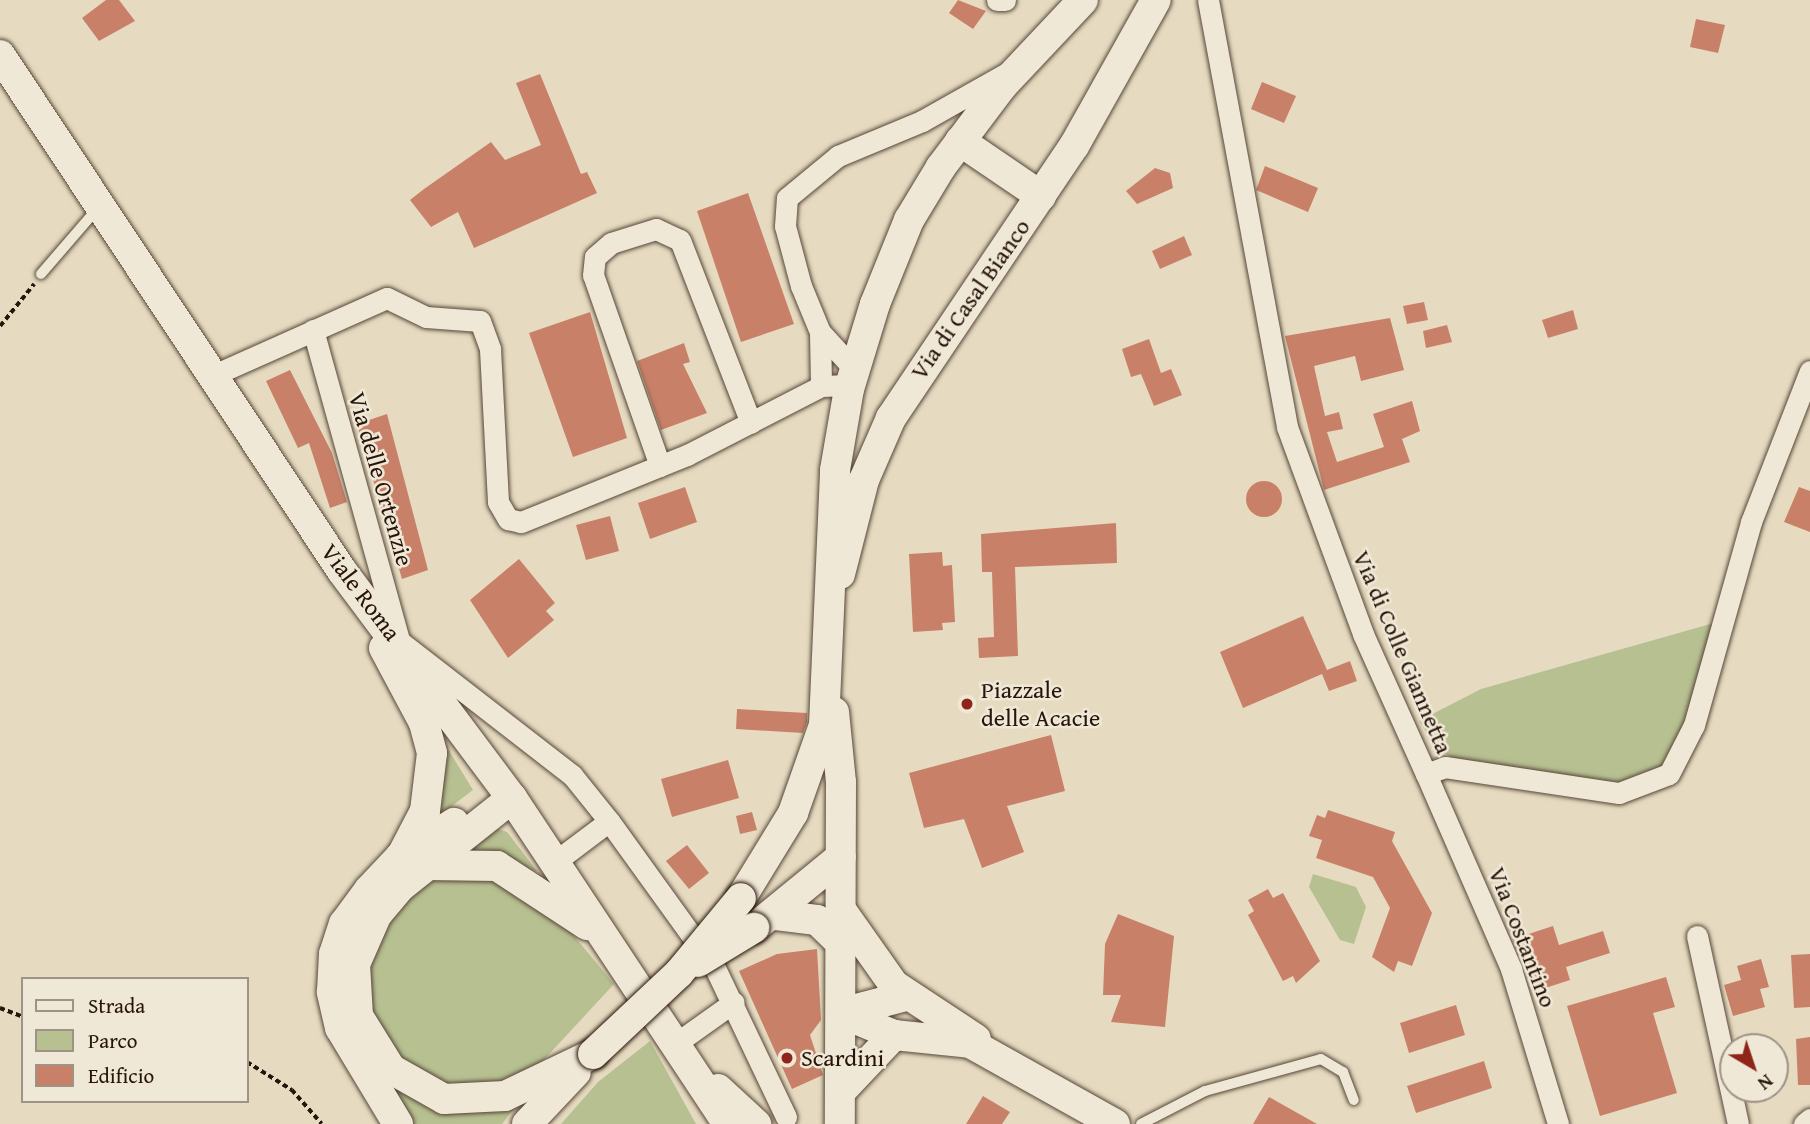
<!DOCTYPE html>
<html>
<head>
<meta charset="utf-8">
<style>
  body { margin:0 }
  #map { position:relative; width:1810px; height:1124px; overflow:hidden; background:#e6dbc0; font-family:"Gentium Book Plus",serif }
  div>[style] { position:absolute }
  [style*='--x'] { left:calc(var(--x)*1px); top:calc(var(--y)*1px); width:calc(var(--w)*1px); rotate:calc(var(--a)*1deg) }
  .green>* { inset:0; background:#b7c091 }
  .building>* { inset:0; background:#c88168 }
  .round { border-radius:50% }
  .path>* { height:3.5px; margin-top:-1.75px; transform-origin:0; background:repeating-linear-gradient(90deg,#27140b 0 5px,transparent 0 8.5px) }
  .roads { filter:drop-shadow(0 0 2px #574638) drop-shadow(0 0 2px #574638) }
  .lane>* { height:10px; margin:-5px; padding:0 5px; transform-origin:5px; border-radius:5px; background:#efe8d6 }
  .street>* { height:21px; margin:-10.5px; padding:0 10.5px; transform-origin:10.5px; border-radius:10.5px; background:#efe8d6 }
  .secondary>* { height:30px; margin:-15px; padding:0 15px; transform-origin:15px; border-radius:15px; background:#efe8d6 }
  .bridges { filter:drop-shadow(0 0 2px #27140b) drop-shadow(0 0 2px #27140b) }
  .secondary-bridge>* { height:30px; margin:-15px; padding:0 15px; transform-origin:15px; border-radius:15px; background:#efe8d6 }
  .dots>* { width:19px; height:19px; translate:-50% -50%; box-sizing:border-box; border:4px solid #efe8d6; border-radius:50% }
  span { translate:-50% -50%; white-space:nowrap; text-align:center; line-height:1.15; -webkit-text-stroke:5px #efe8d6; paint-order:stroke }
  .street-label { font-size:24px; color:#27140b }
  .poi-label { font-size:24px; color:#27140b }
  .left { translate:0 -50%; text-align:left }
  .legend { position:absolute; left:21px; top:977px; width:228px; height:126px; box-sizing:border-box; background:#efe8d6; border:2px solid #9f9385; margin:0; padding:9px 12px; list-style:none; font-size:21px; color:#27140b }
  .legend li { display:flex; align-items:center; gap:14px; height:35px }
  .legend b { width:35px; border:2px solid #9f9385 }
  .north { position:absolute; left:1719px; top:1033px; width:70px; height:70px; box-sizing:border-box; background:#efe8d6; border:2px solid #9f9385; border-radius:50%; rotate:141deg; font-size:19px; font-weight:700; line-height:28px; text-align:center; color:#27140b }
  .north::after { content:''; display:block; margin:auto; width:24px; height:32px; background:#8f2418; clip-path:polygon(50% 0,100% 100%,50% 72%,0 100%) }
</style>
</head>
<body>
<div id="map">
  <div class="green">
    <i style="clip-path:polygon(1714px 623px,1672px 763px,1628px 787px,1454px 758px,1440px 751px,1419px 721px,1481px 689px)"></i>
    <i style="clip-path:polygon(445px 744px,473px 790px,436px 818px)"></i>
    <i style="clip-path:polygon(495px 828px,507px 832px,537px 871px,461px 854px)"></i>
    <i style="clip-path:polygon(453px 873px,498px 880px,554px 912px,614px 984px,540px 1064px,509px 1081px,466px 1091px,429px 1084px,389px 1060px,363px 1011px,374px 931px,408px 892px)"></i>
    <i style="clip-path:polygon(1313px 874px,1356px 887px,1366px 907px,1354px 944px,1340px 940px,1309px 887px)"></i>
    <i style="clip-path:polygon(650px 1041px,696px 1124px,561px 1124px,598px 1082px)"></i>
    <i style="clip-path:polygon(367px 1062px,399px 1091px,431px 1106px,520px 1101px,502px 1124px,409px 1124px)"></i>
  </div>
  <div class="building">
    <i style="clip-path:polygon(106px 0,119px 0,135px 21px,99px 41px,82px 18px)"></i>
    <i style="clip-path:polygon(958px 0,986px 11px,973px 29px,949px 13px)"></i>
    <i style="clip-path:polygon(1696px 19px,1725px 25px,1718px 53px,1690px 47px)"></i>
    <i style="clip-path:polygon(540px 74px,581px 174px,587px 172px,597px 193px,474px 248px,458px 212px,431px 227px,410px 200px,424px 189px,491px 142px,505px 160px,541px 145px,516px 83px)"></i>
    <i style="clip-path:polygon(1262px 82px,1296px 96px,1284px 123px,1251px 109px)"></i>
    <i style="clip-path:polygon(1265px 166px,1318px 188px,1308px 212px,1256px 190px)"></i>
    <i style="clip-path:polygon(1155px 168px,1170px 173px,1173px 188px,1137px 204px,1126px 191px)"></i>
    <i style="clip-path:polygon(748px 193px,794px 324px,741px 342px,697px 211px)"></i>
    <i style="clip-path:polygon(1184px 236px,1192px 255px,1160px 269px,1152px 251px)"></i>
    <i style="clip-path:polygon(1424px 302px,1428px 320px,1407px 324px,1403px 306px)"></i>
    <i style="clip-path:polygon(1573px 310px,1578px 329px,1548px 338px,1542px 320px)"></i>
    <i style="clip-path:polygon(590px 312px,627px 438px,573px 457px,529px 333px)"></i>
    <i style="clip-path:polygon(1390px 318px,1404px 370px,1361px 381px,1355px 356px,1314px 366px,1325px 416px,1339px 412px,1343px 429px,1327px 432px,1337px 462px,1384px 447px,1373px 414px,1412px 401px,1420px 431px,1402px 439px,1410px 462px,1324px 490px,1285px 336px)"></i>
    <i style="clip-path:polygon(1447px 325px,1452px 342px,1426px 348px,1423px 331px)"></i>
    <i style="clip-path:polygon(1149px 339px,1161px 373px,1171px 369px,1182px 395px,1154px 406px,1141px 374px,1131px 377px,1122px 349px)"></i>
    <i style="clip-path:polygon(684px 343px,690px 362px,683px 364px,707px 413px,661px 430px,637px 361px)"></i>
    <i style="clip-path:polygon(290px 370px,332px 453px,347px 502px,330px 508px,309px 443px,298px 448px,266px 381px)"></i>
    <i style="clip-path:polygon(387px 414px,428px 570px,402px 579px,357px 424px)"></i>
    <i class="round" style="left:1246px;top:481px;width:36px;height:36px"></i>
    <i style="clip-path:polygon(685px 487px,697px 522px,650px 539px,638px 503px)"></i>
    <i style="clip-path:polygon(1799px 487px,1810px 491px,1810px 532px,1784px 522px)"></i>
    <i style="clip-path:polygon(610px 516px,619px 551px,586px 560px,576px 525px)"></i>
    <i style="clip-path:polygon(1116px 523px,1117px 563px,1015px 567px,1018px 656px,979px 658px,978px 638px,994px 637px,992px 572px,982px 572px,981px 534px)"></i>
    <i style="clip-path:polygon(942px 552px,943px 566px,952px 565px,955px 622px,942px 623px,943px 630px,913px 632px,909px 554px)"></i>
    <i style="clip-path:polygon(519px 559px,555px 603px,546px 611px,554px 620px,508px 658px,470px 600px)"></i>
    <i style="clip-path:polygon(1303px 616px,1327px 670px,1350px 661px,1357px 681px,1329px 691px,1322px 674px,1243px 708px,1220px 652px)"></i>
    <i style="clip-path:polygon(737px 709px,807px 713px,807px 722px,803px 733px,736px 729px)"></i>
    <i style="clip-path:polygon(1051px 735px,1065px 791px,1007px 806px,1024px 852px,982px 868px,964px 819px,924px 828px,909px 773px)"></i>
    <i style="clip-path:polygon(728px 760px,739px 798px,672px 817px,661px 779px)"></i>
    <i style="clip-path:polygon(1328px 810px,1395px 832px,1392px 841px,1432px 913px,1412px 966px,1398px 961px,1394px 972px,1372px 957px,1390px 908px,1373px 877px,1316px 858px,1322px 840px,1309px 836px,1317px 815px,1325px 818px)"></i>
    <i style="clip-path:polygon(752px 812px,757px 830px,740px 834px,736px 816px)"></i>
    <i style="clip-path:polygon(687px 845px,709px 873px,689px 889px,666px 861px)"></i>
    <i style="clip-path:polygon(1268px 889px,1273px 898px,1283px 893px,1320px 961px,1296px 983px,1293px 976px,1283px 981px,1248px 915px,1254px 911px,1248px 900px)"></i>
    <i style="clip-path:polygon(1118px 914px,1174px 936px,1165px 1027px,1111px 1022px,1121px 995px,1103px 995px,1105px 944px)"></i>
    <i style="clip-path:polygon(1553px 926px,1559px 945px,1603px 931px,1610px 953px,1566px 967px,1570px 980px,1536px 991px,1519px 937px)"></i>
    <i style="clip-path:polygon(817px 949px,821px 1020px,810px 1035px,823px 1075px,792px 1089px,739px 971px,777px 954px)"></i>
    <i style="clip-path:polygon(1810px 954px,1810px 1007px,1794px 1008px,1791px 955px)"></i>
    <i style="clip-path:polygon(1761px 959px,1769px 987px,1760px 989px,1765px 1007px,1733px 1016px,1724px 985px,1741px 980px,1737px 966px)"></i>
    <i style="clip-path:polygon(1666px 977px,1675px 1007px,1653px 1013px,1677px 1093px,1600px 1116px,1567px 1006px)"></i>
    <i style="clip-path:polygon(1456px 1005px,1465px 1035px,1409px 1053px,1400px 1023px)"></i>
    <i style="clip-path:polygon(1810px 1037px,1810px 1085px,1798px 1085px,1796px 1039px)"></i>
    <i style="clip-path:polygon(1484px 1061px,1492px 1088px,1416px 1113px,1407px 1086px)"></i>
    <i style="clip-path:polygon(983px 1096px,1010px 1112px,1002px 1124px,966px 1124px)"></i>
    <i style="clip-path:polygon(1269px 1097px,1317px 1124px,1253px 1124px)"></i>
  </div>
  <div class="path">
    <i style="--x:0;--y:326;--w:54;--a:-51"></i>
    <i style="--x:0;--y:1008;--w:25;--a:21"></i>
    <i style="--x:247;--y:1062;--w:53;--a:31.9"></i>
    <i style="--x:292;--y:1090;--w:45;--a:48.6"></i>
  </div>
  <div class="roads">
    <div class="lane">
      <i style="--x:41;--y:274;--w:87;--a:-49.2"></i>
      <i style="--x:1141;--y:1124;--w:72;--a:-27.3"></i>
      <i style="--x:1205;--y:1091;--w:120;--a:-15.4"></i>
      <i style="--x:1321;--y:1059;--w:26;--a:31"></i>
      <i style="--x:1343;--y:1072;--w:30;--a:69"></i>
    </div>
    <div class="street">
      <i style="--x:997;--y:0;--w:8;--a:0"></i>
      <i style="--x:1208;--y:0;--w:434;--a:79.5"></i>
      <i style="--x:1287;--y:427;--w:221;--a:69.8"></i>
      <i style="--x:1363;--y:634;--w:154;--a:65.8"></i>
      <i style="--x:1426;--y:774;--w:20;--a:-20"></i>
      <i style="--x:1445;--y:767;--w:176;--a:8.5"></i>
      <i style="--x:1619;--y:793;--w:53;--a:-20.8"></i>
      <i style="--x:1669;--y:774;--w:55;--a:-63"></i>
      <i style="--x:1694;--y:725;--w:211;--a:-74.3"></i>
      <i style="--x:1751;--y:522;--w:162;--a:-68.7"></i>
      <i style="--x:313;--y:330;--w:323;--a:74.5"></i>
      <i style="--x:399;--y:641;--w:219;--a:37.8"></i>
      <i style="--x:572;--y:775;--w:59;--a:51.2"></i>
      <i style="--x:609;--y:821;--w:181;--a:54.2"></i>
      <i style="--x:715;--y:968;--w:165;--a:64.5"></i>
      <i style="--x:820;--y:332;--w:54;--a:88.9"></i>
      <i style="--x:854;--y:369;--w:50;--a:-132.6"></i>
      <i style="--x:820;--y:332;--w:50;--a:-112.4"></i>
      <i style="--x:801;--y:286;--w:62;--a:-104.9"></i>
      <i style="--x:785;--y:226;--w:28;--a:-86"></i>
      <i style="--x:787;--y:198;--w:66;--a:-39.5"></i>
      <i style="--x:838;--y:156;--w:91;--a:-22.6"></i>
      <i style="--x:922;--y:121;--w:103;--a:-29.5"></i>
      <i style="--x:216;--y:374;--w:187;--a:-24"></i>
      <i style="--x:387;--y:298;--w:43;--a:26"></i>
      <i style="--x:426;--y:317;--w:54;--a:4.2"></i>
      <i style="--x:480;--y:321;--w:30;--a:70"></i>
      <i style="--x:490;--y:349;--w:153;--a:87"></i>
      <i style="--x:498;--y:502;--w:20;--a:60"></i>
      <i style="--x:508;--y:519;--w:13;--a:13"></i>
      <i style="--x:521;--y:522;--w:179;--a:-22"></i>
      <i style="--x:687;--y:455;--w:151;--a:-27.2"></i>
      <i style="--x:821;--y:386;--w:29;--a:-2"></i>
      <i style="--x:660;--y:466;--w:202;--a:-109.3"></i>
      <i style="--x:593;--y:275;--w:18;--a:-84"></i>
      <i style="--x:595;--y:257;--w:21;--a:-41"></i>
      <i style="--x:611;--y:243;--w:47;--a:-17.3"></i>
      <i style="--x:656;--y:229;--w:26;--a:25"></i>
      <i style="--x:680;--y:240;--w:196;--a:68.8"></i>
      <i style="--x:1426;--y:774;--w:213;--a:66.4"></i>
      <i style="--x:1511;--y:969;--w:162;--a:73.1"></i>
      <i style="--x:556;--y:861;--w:66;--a:-37"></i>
      <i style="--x:1697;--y:936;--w:192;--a:77.7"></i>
      <i style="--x:675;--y:1044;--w:72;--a:-35.4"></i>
      <i style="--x:1804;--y:1124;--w:8;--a:-40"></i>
    </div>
    <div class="secondary">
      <i style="--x:0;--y:55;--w:619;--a:56.46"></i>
      <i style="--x:342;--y:571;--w:284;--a:53.2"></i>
      <i style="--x:512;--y:798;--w:391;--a:56.5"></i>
      <i style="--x:960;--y:141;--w:98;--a:34.2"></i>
      <i style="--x:840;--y:574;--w:97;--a:-75.7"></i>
      <i style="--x:864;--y:480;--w:68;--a:-66.5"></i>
      <i style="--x:891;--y:418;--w:328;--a:-56.1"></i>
      <i style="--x:1074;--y:146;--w:167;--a:-60.7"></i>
      <i style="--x:384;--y:648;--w:85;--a:61.9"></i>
      <i style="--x:424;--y:723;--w:31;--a:75"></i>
      <i style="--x:432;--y:753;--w:58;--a:96.9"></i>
      <i style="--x:425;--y:811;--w:47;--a:117.6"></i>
      <i style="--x:834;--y:712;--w:70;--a:84.3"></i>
      <i style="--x:841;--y:782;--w:342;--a:90.2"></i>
      <i style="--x:512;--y:798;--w:143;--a:141.5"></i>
      <i style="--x:400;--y:887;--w:35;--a:130"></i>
      <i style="--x:377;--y:914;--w:55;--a:113.7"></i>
      <i style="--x:355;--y:964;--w:52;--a:86.7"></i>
      <i style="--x:358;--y:1016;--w:62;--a:58.1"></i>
      <i style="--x:391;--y:1069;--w:61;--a:29.5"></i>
      <i style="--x:444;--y:1099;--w:61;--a:-2.8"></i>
      <i style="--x:505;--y:1096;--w:98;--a:-25.5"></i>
      <i style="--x:428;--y:865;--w:69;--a:0.8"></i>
      <i style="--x:497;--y:866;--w:108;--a:33.2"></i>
      <i style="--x:741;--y:898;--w:100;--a:-58.5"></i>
      <i style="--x:793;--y:813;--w:93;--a:-70.6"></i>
      <i style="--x:824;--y:725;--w:255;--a:-87.5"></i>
      <i style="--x:835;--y:470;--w:82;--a:-80.2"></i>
      <i style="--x:849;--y:389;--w:89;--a:-73"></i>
      <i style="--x:875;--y:304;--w:91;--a:-68"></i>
      <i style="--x:909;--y:220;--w:62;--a:-58.9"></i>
      <i style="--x:941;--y:167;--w:101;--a:-53"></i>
      <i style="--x:1002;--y:86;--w:118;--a:-46.7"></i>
      <i style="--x:841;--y:910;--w:92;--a:54.8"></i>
      <i style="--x:894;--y:985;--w:98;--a:33.4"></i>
      <i style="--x:776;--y:915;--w:41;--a:7"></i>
      <i style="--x:817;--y:920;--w:30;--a:44"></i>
      <i style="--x:754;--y:928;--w:112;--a:-39.2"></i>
      <i style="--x:841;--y:1013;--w:57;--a:22.5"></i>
      <i style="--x:894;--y:1035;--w:76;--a:6"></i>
      <i style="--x:970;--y:1043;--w:166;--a:29.2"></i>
      <i style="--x:841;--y:1013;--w:67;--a:-14.7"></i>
      <i style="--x:718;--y:1089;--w:52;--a:42.6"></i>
      <i style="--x:842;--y:1090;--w:76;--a:-46.6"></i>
      <i style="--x:398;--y:1124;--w:112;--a:-121.1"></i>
      <i style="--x:340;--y:1028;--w:37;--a:-103"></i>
      <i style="--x:332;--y:992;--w:38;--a:-87"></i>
      <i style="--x:334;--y:954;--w:32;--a:-72"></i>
      <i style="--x:344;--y:924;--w:42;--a:-53.7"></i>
      <i style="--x:369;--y:890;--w:45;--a:-46.8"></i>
      <i style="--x:400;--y:857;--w:64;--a:-32.2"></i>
      <i style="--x:527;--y:1124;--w:71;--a:-46.7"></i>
    </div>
  </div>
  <div class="bridges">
    <div class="secondary-bridge">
      <i style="--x:698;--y:962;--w:66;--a:-31.3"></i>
      <i style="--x:593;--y:1054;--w:118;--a:-43.3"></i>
      <i style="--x:679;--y:973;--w:97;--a:-50.4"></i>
    </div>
  </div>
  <div class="dots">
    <i style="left:967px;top:704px;background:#8f2418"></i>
    <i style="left:787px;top:1058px;background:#8f2418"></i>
  </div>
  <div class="street-label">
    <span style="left:970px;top:299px;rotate:-55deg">Via di Casal Bianco</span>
    <span style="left:381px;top:479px;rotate:74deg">Via delle Ortenzie</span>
    <span style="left:361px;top:592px;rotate:53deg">Viale Roma</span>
    <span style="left:1403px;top:652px;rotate:67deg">Via di Colle Giannetta</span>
    <span style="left:1523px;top:937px;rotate:69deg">Via Costantino</span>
  </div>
  <div class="poi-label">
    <span class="left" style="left:981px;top:704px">Piazzale<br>delle Acacie</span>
    <span class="left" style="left:801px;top:1058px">Scardini</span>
  </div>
  <ul class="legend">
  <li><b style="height:9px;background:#efe8d6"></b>Strada</li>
  <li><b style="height:19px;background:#b7c091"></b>Parco</li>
  <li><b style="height:19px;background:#c88168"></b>Edificio</li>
  </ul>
  <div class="north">N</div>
</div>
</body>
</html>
